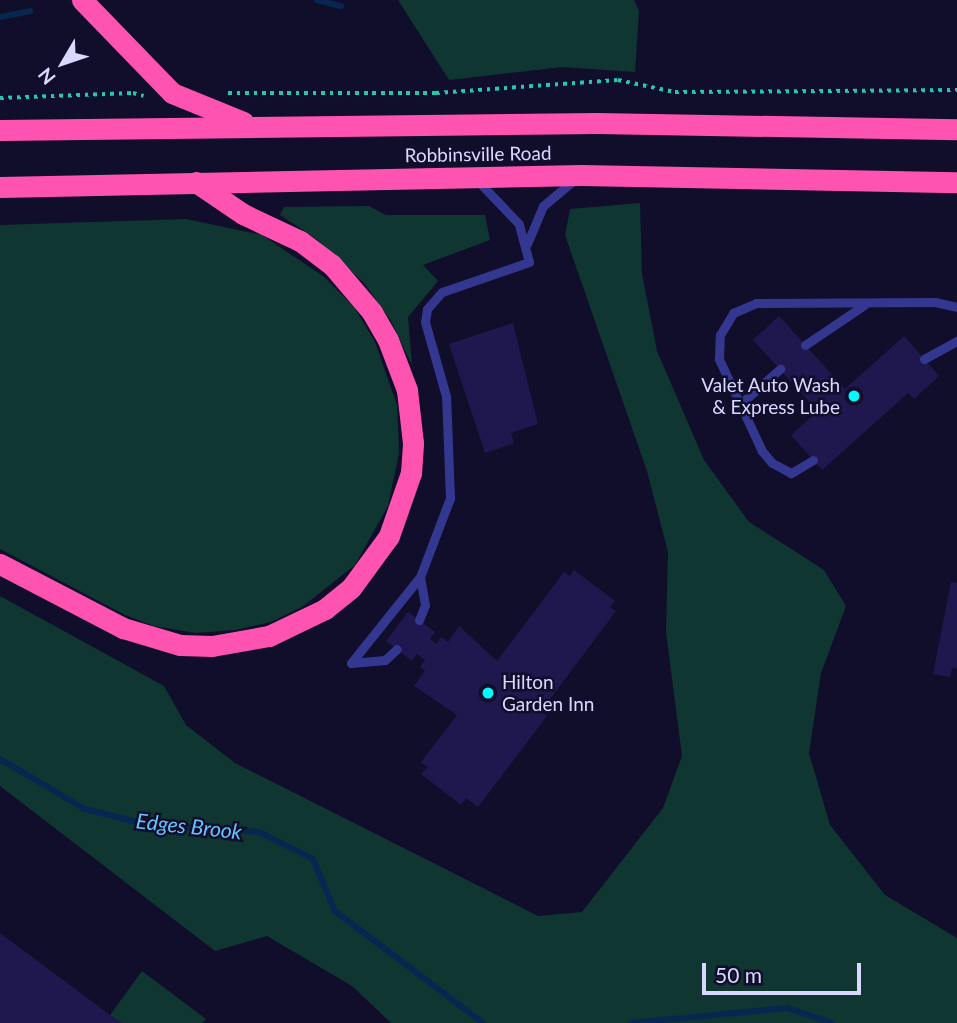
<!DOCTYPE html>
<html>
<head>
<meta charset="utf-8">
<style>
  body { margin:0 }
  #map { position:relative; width:957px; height:1023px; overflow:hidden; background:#110e2b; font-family:Lato,sans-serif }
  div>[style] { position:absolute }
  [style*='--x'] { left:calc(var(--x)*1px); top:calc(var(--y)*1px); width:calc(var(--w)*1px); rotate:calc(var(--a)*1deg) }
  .green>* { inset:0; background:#103632 }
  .stream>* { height:6px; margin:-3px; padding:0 3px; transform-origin:3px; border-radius:3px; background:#072751 }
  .building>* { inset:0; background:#1f184e }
  .path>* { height:3.5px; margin-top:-1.75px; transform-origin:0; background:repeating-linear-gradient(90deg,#23c8b2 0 3.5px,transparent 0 8.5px) }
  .lane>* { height:9px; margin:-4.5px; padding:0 4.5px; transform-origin:4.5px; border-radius:4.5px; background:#34378f }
  .highway>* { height:21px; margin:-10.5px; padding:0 10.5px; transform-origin:10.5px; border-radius:10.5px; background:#ff53b2 }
  .dots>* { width:19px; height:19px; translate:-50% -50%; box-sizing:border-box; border:4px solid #110e2b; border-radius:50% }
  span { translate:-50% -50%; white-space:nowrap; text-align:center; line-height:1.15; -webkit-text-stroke:5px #110e2b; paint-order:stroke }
  .street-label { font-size:19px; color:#d9d8ff }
  .poi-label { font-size:19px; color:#d9d8ff }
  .right { translate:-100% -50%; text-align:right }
  .left { translate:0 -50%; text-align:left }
  .water-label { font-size:21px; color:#66c3ff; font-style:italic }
  .north { position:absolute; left:28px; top:28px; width:70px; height:70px; -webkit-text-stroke:5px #110e2b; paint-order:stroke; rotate:231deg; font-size:19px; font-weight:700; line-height:28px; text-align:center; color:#d9d8ff }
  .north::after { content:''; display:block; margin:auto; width:24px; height:32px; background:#d9d8ff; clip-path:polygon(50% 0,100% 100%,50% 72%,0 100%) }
  .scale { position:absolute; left:702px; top:963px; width:159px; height:32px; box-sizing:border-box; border:4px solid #d9d8ff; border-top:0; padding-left:9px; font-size:21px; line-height:24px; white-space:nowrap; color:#d9d8ff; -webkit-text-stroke:5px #110e2b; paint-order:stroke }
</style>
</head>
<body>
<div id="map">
  <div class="green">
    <i style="clip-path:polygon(398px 0,634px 0,639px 11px,635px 72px,562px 67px,449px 80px)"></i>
    <i style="clip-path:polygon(640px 203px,642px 274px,657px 351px,704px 460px,749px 522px,824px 570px,846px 606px,821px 673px,809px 753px,830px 825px,885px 895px,957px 938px,957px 1023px,391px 1023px,352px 986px,267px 936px,215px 951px,0 786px,0 596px,164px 686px,186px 725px,235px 763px,538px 916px,582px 912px,663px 808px,682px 756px,666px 632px,668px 552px,647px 471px,565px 235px,570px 209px)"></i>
    <i style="clip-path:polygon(369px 206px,386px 215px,485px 215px,490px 240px,423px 265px,438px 281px,408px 317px,412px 365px,391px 321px,365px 284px,315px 238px,280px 215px,284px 207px)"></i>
    <i style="clip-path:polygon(186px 219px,262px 235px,323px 276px,354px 307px,375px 342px,397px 405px,399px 453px,388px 506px,355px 565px,302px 607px,271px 622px,235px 630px,196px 633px,154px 626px,125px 615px,0 549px,0 225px)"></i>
    <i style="clip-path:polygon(142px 971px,206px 1019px,202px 1023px,121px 1023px,110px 1015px)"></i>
  </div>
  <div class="stream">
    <i style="--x:317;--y:0;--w:25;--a:14"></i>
    <i style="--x:0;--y:17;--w:31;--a:-11"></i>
    <i style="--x:0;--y:759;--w:99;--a:30.5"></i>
    <i style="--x:85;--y:809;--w:62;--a:14"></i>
    <i style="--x:145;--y:824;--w:114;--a:4"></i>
    <i style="--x:259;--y:832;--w:60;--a:26.6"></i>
    <i style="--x:313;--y:859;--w:56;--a:67.1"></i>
    <i style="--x:335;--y:911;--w:186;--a:37.1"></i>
    <i style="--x:631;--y:1023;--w:158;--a:-5.5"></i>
    <i style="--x:788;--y:1008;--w:46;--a:18.8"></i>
  </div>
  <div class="building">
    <i style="clip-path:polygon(779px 316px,845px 389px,904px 336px,939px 376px,914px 399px,908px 393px,822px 470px,791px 435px,818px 411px,753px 340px)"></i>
    <i style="clip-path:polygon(513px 323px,538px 424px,511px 433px,514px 443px,485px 453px,449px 344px)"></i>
    <i style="clip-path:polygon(574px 570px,615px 601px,610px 607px,616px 611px,541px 711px,547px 716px,478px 807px,466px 798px,461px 805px,421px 774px,428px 767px,421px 762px,457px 715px,414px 686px,425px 671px,420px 667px,425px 660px,417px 654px,412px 661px,386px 641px,408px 612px,435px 632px,430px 639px,436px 644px,441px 637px,448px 642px,459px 626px,497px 661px,564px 572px,570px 576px)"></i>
    <i style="clip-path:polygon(951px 582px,957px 583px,957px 669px,952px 668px,950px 677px,933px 674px)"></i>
    <i style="clip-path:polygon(0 933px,110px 1015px,121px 1023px,0 1023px)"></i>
  </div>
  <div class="path">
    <i style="--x:228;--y:93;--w:208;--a:0"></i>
    <i style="--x:436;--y:93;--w:182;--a:-4.1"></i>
    <i style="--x:618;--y:80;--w:58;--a:11.9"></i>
    <i style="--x:675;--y:92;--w:282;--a:-0.4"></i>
    <i style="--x:0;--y:98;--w:133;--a:-2.2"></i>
    <i style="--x:133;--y:93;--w:11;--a:15"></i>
  </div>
  <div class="lane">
    <i style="--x:527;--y:244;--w:41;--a:-67.2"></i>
    <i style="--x:543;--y:206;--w:40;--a:-40"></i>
    <i style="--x:805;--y:345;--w:71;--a:-34.1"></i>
    <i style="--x:924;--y:359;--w:38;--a:-29"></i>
    <i style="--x:739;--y:405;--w:55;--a:-41.3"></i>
    <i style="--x:813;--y:460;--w:26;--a:149"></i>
    <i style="--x:791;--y:473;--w:21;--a:-152"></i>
    <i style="--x:772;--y:463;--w:16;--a:-130"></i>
    <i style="--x:762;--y:451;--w:102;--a:-115.1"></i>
    <i style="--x:719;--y:359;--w:24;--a:-88"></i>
    <i style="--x:720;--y:335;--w:26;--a:-59"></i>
    <i style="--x:733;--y:313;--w:25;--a:-23"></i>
    <i style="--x:756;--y:303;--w:179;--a:-0.3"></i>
    <i style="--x:935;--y:302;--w:23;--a:13"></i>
    <i style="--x:419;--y:620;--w:16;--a:-68"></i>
    <i style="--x:425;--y:605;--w:28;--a:-100"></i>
    <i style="--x:351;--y:663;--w:110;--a:-51.3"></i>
    <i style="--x:420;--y:577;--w:85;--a:-69.2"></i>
    <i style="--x:450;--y:498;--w:102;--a:-92.2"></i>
    <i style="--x:446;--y:396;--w:77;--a:-105.8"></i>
    <i style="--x:425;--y:322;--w:13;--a:-81"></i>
    <i style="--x:427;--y:309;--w:23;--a:-49"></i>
    <i style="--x:442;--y:292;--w:92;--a:-19"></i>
    <i style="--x:529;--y:262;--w:39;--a:-105"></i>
    <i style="--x:519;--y:224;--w:61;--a:-133.7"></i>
    <i style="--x:351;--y:663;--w:34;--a:-5"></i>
    <i style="--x:385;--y:660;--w:16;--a:-43"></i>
  </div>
  <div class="highway">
    <i style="--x:82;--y:0;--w:129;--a:45.9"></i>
    <i style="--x:172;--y:93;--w:77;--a:22.2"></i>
    <i style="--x:0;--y:130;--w:597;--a:-0.67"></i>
    <i style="--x:597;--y:123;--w:360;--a:1"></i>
    <i style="--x:0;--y:187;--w:581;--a:-1.18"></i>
    <i style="--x:581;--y:175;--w:376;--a:1.1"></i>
    <i style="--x:0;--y:564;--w:139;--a:27.5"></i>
    <i style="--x:123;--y:628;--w:59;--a:16.6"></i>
    <i style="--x:180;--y:645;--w:32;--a:2"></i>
    <i style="--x:212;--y:646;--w:58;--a:-10"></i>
    <i style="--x:269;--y:636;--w:62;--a:-25.7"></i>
    <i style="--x:325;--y:609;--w:33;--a:-39"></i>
    <i style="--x:351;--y:588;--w:64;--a:-53.8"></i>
    <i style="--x:389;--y:536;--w:67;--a:-70.8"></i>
    <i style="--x:411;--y:473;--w:30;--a:-86"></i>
    <i style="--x:413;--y:443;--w:53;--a:-96.5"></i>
    <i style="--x:407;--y:390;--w:53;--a:-110.8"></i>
    <i style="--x:388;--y:340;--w:32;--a:-120"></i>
    <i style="--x:372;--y:312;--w:62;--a:-130.4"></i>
    <i style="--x:332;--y:265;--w:40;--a:-143"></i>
    <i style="--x:300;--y:241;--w:63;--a:-154.7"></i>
    <i style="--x:243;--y:214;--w:57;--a:-145.8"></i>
  </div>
  <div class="dots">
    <i style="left:854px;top:396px;background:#04f8ff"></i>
    <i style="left:488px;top:693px;background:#04f8ff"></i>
  </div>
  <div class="street-label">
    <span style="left:478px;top:154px;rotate:-1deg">Robbinsville Road</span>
  </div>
  <div class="poi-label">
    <span class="right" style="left:840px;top:396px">Valet Auto Wash<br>&amp; Express Lube</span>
    <span class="left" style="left:502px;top:693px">Hilton<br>Garden Inn</span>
  </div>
  <div class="water-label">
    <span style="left:189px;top:826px;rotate:6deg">Edges Brook</span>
  </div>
  <div class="north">N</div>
  <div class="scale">50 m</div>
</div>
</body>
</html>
